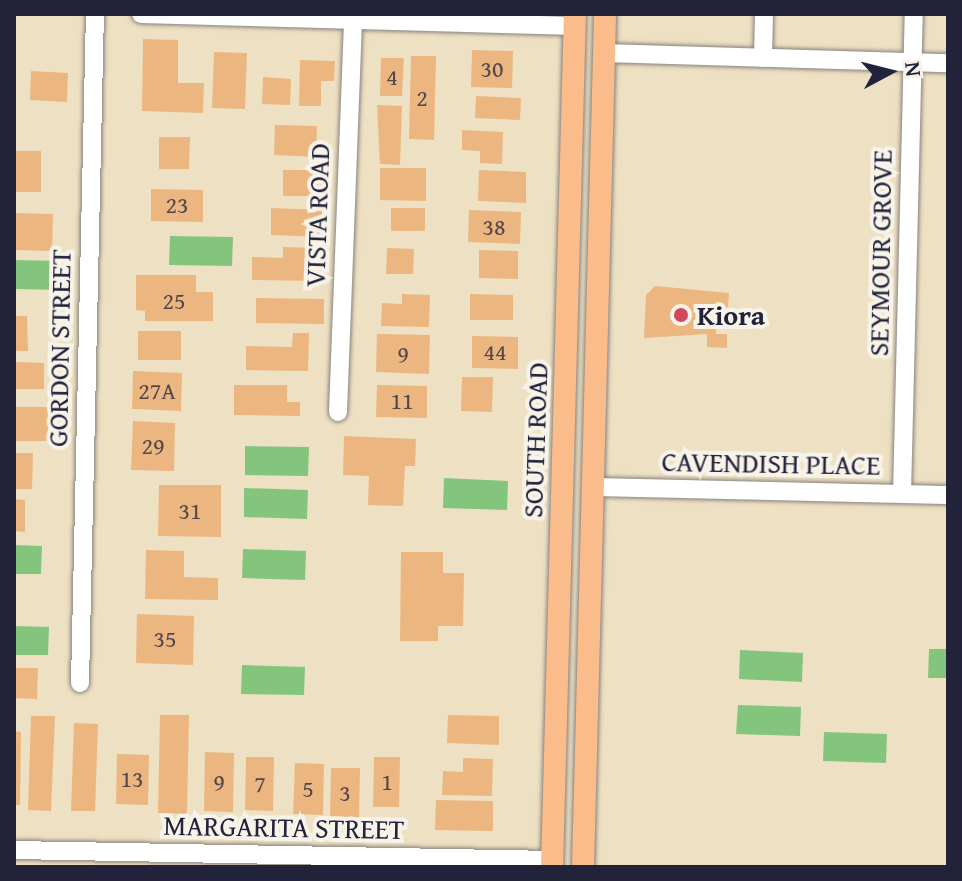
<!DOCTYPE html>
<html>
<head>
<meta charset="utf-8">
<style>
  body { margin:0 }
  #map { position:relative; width:962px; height:881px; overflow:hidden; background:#eee1c3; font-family:"Gentium Book Plus",serif }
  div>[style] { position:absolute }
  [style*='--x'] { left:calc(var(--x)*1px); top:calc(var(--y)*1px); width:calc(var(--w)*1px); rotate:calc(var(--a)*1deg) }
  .green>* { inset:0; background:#83c57d }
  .building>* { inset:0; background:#ebb680 }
  .roads { filter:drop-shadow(0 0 2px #88827f) drop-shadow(0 0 2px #88827f) }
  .minor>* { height:18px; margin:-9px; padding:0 9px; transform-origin:9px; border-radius:9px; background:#fff }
  .major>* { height:22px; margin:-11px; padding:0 11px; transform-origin:11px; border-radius:11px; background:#fabc8b }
  .dots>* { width:22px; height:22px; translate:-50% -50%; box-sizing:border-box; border:4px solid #f7f3e8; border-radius:50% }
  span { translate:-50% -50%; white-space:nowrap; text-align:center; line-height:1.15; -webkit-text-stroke:8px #f7f3e8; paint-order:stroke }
  .number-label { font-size:24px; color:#54474c }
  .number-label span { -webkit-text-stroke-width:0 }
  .street-label { font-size:28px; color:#22223b }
  .poi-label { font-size:28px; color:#22223b; font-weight:700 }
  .left { translate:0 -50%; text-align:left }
  .frame { position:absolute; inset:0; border:16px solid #22223b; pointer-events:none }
  .north { position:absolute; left:850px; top:32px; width:80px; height:80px; -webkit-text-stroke:6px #f7f3e8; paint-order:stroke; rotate:83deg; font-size:22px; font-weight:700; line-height:32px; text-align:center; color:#22223b }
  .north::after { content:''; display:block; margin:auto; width:28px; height:36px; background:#22223b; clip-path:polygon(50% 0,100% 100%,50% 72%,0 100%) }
</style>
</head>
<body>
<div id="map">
  <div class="green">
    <i style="clip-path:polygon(170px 236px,233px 237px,232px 266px,169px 265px)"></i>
    <i style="clip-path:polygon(14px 260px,61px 261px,60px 290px,14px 289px)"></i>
    <i style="clip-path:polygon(245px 446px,309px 447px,308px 476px,245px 475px)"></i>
    <i style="clip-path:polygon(444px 478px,508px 481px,507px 510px,443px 508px)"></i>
    <i style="clip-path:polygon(244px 488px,308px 490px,307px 519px,244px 517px)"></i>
    <i style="clip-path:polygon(14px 545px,42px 546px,41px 574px,14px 574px)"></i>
    <i style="clip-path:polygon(243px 549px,306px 551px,305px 580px,242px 578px)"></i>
    <i style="clip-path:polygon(14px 626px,49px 627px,48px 655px,14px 655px)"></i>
    <i style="clip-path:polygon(929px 649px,948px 649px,948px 678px,928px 678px)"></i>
    <i style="clip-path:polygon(740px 650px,803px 653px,802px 682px,739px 679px)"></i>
    <i style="clip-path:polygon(242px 665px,305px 667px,304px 695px,241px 694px)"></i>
    <i style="clip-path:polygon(738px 705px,801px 707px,800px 736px,736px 734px)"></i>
    <i style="clip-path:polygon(824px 732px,887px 734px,886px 763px,823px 761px)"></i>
  </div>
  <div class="building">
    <i style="clip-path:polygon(143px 39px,178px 40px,178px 83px,204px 83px,203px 113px,142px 111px)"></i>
    <i style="clip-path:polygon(472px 50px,513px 51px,512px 88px,471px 87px)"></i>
    <i style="clip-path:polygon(214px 52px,247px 53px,245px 109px,212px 108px)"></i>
    <i style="clip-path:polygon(411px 56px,436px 56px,434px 140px,409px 139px)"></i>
    <i style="clip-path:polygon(381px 58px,404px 58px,402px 96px,380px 96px)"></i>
    <i style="clip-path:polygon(300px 60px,335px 61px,334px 81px,321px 81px,321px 106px,299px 106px)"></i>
    <i style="clip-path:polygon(31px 71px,68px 73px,67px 102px,30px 100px)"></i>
    <i style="clip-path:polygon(263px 77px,291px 79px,290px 105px,262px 104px)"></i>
    <i style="clip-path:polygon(476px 96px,521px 98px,520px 120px,475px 118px)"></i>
    <i style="clip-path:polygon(377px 105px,402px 106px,400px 165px,380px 164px)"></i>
    <i style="clip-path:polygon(275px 125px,317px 126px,316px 157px,274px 155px)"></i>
    <i style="clip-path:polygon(462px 130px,503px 132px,502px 164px,480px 163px,480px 151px,462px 150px)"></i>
    <i style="clip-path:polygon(159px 137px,190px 137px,189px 169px,159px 169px)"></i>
    <i style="clip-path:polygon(14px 151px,41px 151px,41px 192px,14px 192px)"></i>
    <i style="clip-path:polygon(380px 168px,426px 168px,426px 201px,380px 200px)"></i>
    <i style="clip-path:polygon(283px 170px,318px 170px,318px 196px,283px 196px)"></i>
    <i style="clip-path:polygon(479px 170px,526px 172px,526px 203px,478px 201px)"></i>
    <i style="clip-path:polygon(151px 189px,203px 190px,203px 222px,151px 221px)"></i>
    <i style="clip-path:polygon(271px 208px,322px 210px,321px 237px,271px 235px)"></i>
    <i style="clip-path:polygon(391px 208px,425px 208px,425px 231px,391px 231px)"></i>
    <i style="clip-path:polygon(469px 210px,521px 212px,520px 244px,468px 242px)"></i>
    <i style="clip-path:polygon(14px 213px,53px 214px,52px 251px,14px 250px)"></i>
    <i style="clip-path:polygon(283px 247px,318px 248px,318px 281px,252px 280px,252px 257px,283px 258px)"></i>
    <i style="clip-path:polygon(387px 248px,414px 249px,413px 274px,386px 274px)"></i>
    <i style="clip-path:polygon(479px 250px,518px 251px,518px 279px,479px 278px)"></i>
    <i style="clip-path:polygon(136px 275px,196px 275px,196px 292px,213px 292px,213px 321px,145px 321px,145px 311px,136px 310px)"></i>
    <i style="clip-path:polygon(655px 286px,729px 293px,728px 307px,717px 307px,716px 334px,727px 334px,727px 348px,707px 347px,707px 334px,644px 338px,646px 295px)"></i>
    <i style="clip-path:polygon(402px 294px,430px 295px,429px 327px,381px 326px,382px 303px,402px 304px)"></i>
    <i style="clip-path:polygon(470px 294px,513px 295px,513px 320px,470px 320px)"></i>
    <i style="clip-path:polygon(256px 298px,324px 299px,324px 324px,256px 323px)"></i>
    <i style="clip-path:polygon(14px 316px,27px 316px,28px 351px,14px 351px)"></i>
    <i style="clip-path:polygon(138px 331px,181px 331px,181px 360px,138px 360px)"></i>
    <i style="clip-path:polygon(293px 333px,309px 333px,308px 371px,246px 370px,246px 346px,292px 347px)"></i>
    <i style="clip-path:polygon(377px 334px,430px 335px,429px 374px,376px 372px)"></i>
    <i style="clip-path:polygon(472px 336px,518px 337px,518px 369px,472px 368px)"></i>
    <i style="clip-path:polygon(14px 362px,44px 363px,44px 389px,14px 389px)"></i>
    <i style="clip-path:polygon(133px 371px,182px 373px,181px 411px,132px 409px)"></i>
    <i style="clip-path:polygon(462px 377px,493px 377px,492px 412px,461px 411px)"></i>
    <i style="clip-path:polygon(234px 385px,287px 385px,287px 402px,300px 402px,300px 416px,234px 415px)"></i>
    <i style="clip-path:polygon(377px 385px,427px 386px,427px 418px,376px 417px)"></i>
    <i style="clip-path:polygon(14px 407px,48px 407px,48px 441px,14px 441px)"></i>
    <i style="clip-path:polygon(133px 421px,175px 423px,174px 471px,131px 470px)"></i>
    <i style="clip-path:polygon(344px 436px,416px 439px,415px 466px,405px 466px,403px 506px,368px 505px,369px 476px,343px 475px)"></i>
    <i style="clip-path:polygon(14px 453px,33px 453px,32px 489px,14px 489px)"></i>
    <i style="clip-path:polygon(159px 485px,221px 485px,221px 537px,158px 536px)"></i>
    <i style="clip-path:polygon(14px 499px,25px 500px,25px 532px,14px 531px)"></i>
    <i style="clip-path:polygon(146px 550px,184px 551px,184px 577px,218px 578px,218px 600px,145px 599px)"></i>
    <i style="clip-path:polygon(401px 552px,443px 552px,443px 573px,464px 573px,463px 626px,438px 626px,438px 641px,400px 641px)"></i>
    <i style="clip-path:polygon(137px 614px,194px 616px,193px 665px,136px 663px)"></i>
    <i style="clip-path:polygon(14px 668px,38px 668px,37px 699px,14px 698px)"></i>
    <i style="clip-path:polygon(160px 715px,189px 715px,187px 814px,158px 813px)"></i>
    <i style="clip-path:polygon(448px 715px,499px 716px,499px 745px,447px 743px)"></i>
    <i style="clip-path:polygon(31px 716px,55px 716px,51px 811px,28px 810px)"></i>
    <i style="clip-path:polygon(74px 723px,98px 724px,95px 811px,71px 811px)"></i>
    <i style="clip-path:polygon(14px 731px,21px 732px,20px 805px,14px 805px)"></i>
    <i style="clip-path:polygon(205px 752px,234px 753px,233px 812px,204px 811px)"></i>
    <i style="clip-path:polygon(117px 754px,149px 755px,148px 805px,116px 804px)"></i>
    <i style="clip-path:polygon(246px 757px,274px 757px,273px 811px,245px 810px)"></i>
    <i style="clip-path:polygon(374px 757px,400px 757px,399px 807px,373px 807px)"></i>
    <i style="clip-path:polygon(463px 758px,493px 759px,492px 796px,442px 795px,443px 771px,463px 772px)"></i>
    <i style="clip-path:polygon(295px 763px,324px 764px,323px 815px,293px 814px)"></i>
    <i style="clip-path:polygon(331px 768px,360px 768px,359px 818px,330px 817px)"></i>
    <i style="clip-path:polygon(436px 800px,493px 801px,493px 831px,435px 830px)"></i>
  </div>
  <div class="roads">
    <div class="minor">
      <i style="--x:141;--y:14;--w:434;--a:1.6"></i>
      <i style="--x:604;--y:53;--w:344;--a:1.7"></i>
      <i style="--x:763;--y:58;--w:44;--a:-88.7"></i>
      <i style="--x:338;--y:412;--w:392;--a:-87.8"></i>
      <i style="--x:593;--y:487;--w:355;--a:1.3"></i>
      <i style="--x:902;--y:494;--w:480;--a:-88.6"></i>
      <i style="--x:80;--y:683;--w:669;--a:-88.72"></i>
      <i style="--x:14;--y:850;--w:539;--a:1.06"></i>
    </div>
    <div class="major">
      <i style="--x:552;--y:867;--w:853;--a:-88.46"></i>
      <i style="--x:583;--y:867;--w:853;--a:-88.52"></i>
    </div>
  </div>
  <div class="dots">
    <i style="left:681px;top:315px;background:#d1495b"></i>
  </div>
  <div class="number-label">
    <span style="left:492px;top:69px">30</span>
    <span style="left:392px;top:77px">4</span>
    <span style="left:422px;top:98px">2</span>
    <span style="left:177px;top:205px">23</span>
    <span style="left:494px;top:227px">38</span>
    <span style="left:174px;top:301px">25</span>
    <span style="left:495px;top:352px">44</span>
    <span style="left:403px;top:354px">9</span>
    <span style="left:157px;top:391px">27A</span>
    <span style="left:402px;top:401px">11</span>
    <span style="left:153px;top:446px">29</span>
    <span style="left:190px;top:511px">31</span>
    <span style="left:165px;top:639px">35</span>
    <span style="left:132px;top:779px">13</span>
    <span style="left:219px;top:782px">9</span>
    <span style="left:387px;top:782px">1</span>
    <span style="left:260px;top:784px">7</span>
    <span style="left:308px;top:789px">5</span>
    <span style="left:345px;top:793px">3</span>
  </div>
  <div class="street-label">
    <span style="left:317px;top:215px;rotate:-88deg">VISTA ROAD</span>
    <span style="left:880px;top:253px;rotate:-89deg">SEYMOUR GROVE</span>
    <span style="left:59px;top:348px;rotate:-89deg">GORDON STREET</span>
    <span style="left:535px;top:440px;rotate:-88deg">SOUTH ROAD</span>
    <span style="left:771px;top:463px;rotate:1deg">CAVENDISH PLACE</span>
    <span style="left:284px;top:827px;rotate:1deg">MARGARITA STREET</span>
  </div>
  <div class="poi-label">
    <span class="left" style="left:697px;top:315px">Kiora</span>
  </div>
  <div class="frame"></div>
  <div class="north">N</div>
</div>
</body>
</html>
